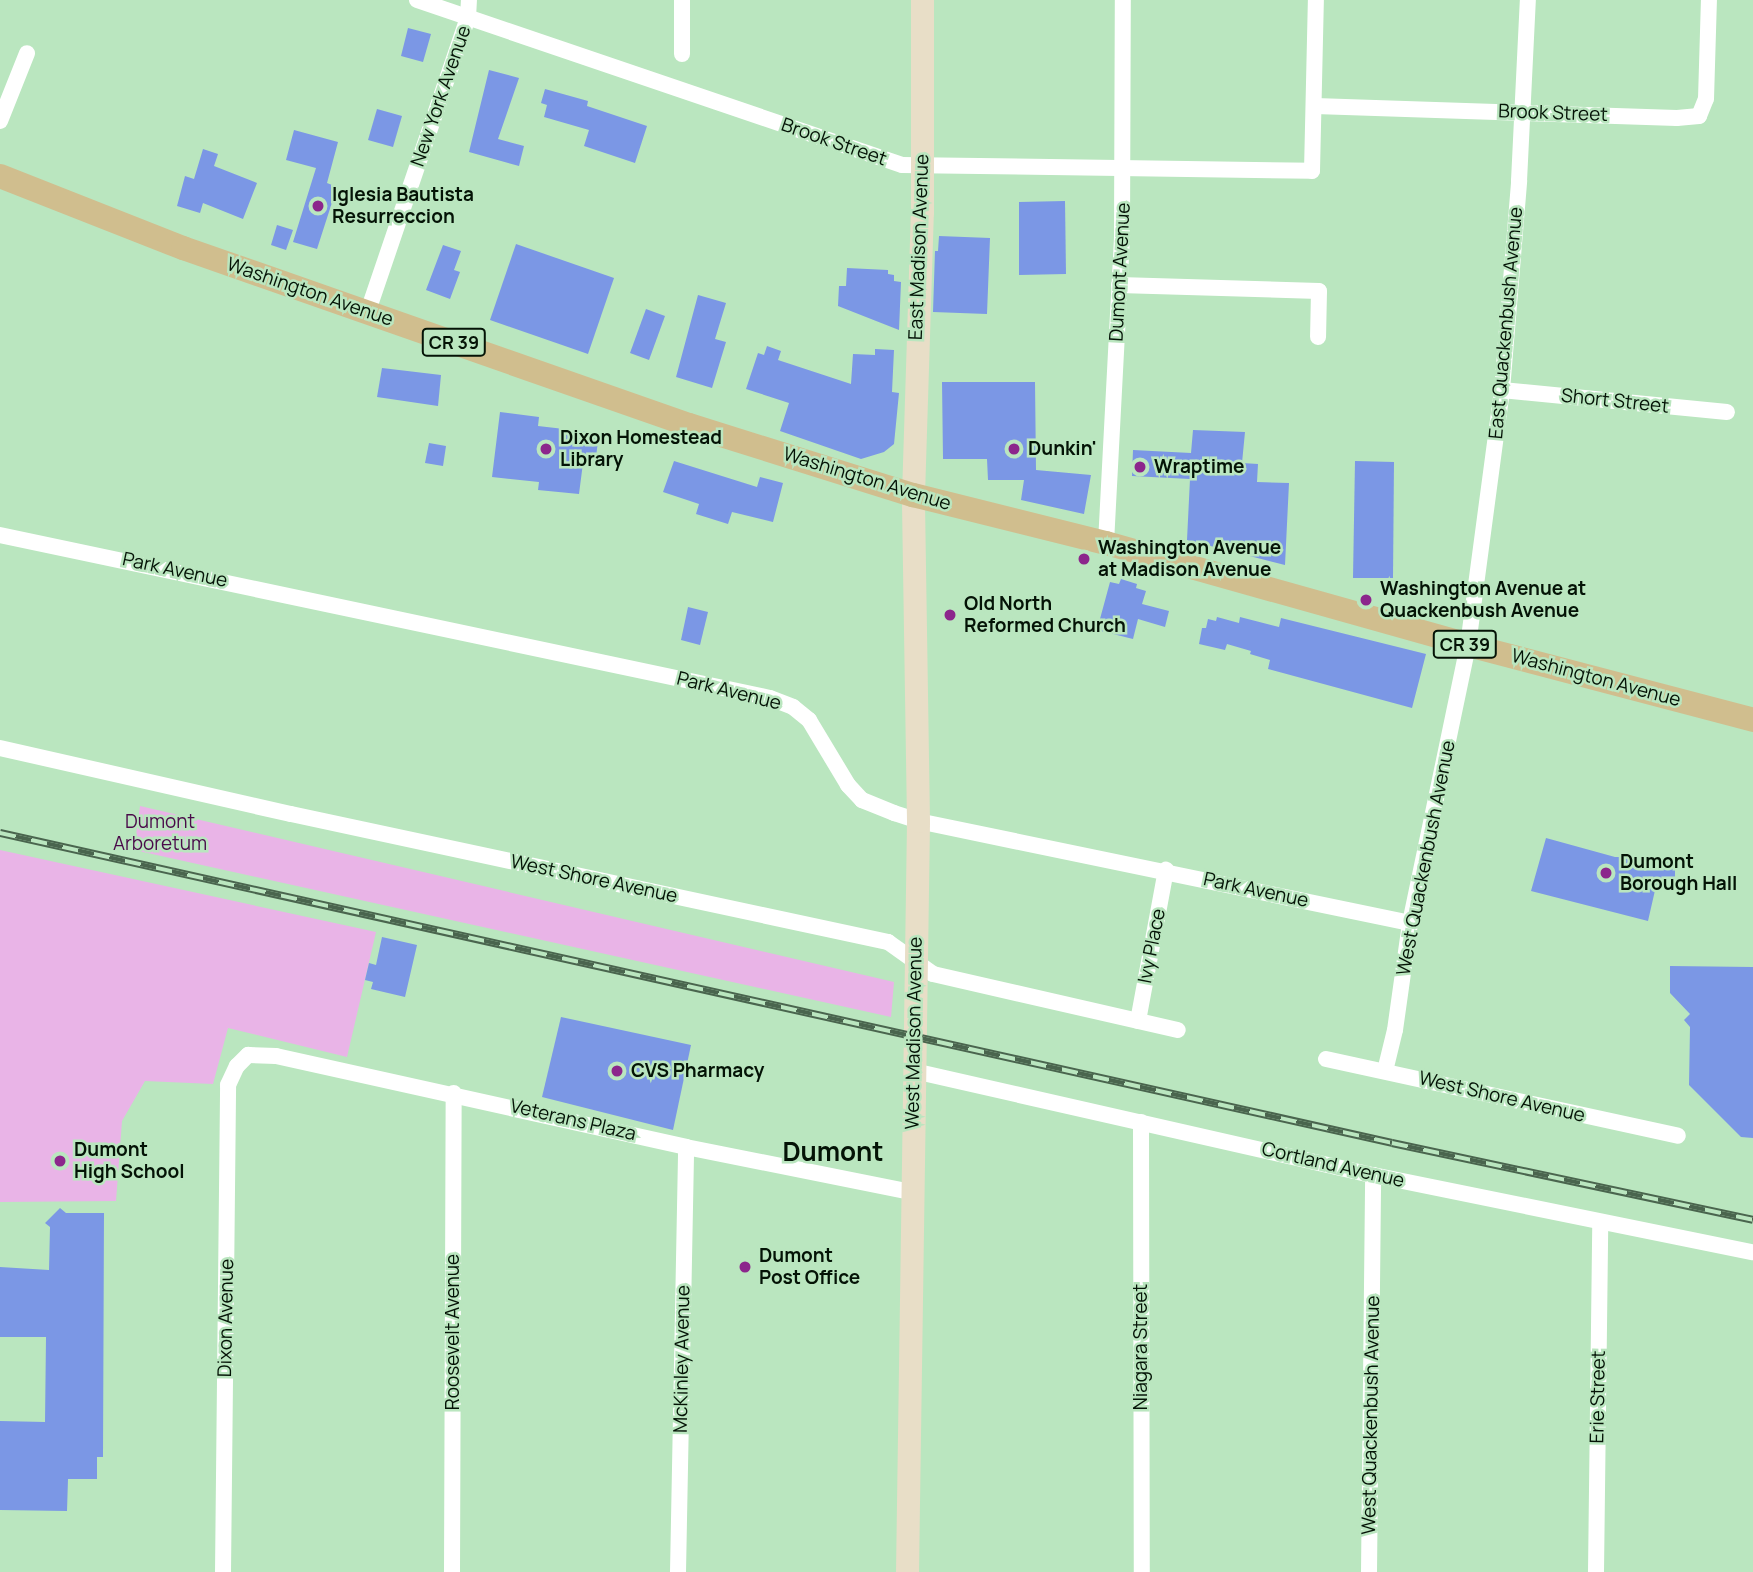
<!DOCTYPE html>
<html>
<head>
<meta charset="utf-8">
<style>
  body { margin:0 }
  #map { position:relative; width:1753px; height:1572px; overflow:hidden; background:#bae6bf; font-family:Manrope,sans-serif }
  div>[style] { position:absolute }
  [style*='--x'] { left:calc(var(--x)*1px); top:calc(var(--y)*1px); width:calc(var(--w)*1px); rotate:calc(var(--a)*1deg) }
  .green>* { inset:0; background:#e9b4e7 }
  .building>* { inset:0; background:#7b97e5 }
  .street>* { height:16px; margin:-8px; padding:0 8px; transform-origin:8px; border-radius:8px; background:#fff }
  .secondary>* { height:23px; margin:-11.5px; padding:0 11.5px; transform-origin:11.5px; border-radius:11.5px; background:#e8dec7 }
  .primary>* { height:24px; margin:-12px; padding:0 12px; transform-origin:12px; border-radius:12px; background:#d0be8e }
  .rail>* { height:8px; margin-top:-4px; transform-origin:0; background:repeating-linear-gradient(90deg,#bae6bf 0 16px,#4a654e 0 32px); box-sizing:border-box; border-block:2px solid #4a654e }
  .dots>* { width:19px; height:19px; translate:-50% -50%; box-sizing:border-box; border:4px solid #bae6bf; border-radius:50% }
  span { translate:-50% -50%; white-space:nowrap; text-align:center; line-height:1.15; -webkit-text-stroke:5px #bae6bf; paint-order:stroke }
  .shield-label span { padding:2px 5px; background:#bae6bf; border:2px solid; border-radius:5px; -webkit-text-stroke-width:0 }
  .shield-label { font-size:18px; color:#041306; font-weight:700 }
  .street-label { font-size:19px; color:#041306 }
  .poi-label { font-size:19px; color:#041306; font-weight:700 }
  .left { translate:0 -50%; text-align:left }
  .park-label { font-size:19px; color:#4a0b4a }
  .district-label { font-size:26px; color:#041306; font-weight:700 }
</style>
</head>
<body>
<div id="map">
  <div class="green">
    <i style="clip-path:polygon(140px 806px,894px 982px,891px 1017px,134px 850px)"></i>
    <i style="clip-path:polygon(0 850px,376px 932px,347px 1057px,228px 1028px,213px 1084px,145px 1081px,122px 1121px,116px 1201px,0 1202px)"></i>
  </div>
  <div class="building">
    <i style="clip-path:polygon(408px 28px,431px 34px,423px 62px,401px 56px)"></i>
    <i style="clip-path:polygon(489px 70px,519px 78px,498px 139px,524px 146px,519px 166px,469px 152px)"></i>
    <i style="clip-path:polygon(545px 89px,588px 101px,587px 106px,647px 126px,635px 163px,584px 146px,589px 130px,544px 117px,547px 105px,541px 103px)"></i>
    <i style="clip-path:polygon(377px 109px,402px 116px,393px 147px,368px 140px)"></i>
    <i style="clip-path:polygon(294px 130px,338px 142px,327px 183px,337px 187px,317px 249px,293px 242px,316px 168px,286px 160px)"></i>
    <i style="clip-path:polygon(203px 149px,218px 154px,214px 166px,257px 183px,243px 219px,203px 203px,200px 213px,177px 206px,185px 176px,194px 179px)"></i>
    <i style="clip-path:polygon(1065px 201px,1066px 274px,1019px 275px,1019px 202px)"></i>
    <i style="clip-path:polygon(277px 225px,293px 230px,286px 250px,271px 245px)"></i>
    <i style="clip-path:polygon(939px 236px,990px 238px,987px 314px,933px 312px,935px 251px,938px 251px)"></i>
    <i style="clip-path:polygon(516px 244px,614px 278px,588px 354px,490px 320px)"></i>
    <i style="clip-path:polygon(443px 245px,461px 251px,454px 270px,460px 272px,450px 299px,426px 290px)"></i>
    <i style="clip-path:polygon(847px 268px,888px 270px,888px 274px,894px 275px,894px 281px,901px 282px,899px 330px,838px 306px,839px 286px,846px 286px)"></i>
    <i style="clip-path:polygon(698px 295px,726px 303px,715px 339px,726px 342px,712px 388px,676px 377px)"></i>
    <i style="clip-path:polygon(646px 309px,665px 316px,649px 360px,630px 353px)"></i>
    <i style="clip-path:polygon(767px 346px,781px 351px,778px 360px,851px 384px,853px 354px,875px 355px,875px 349px,894px 350px,892px 392px,899px 393px,894px 444px,884px 452px,861px 459px,780px 431px,789px 403px,746px 389px,758px 353px,764px 355px)"></i>
    <i style="clip-path:polygon(382px 368px,441px 375px,438px 406px,377px 397px)"></i>
    <i style="clip-path:polygon(942px 382px,1035px 382px,1036px 470px,1091px 475px,1084px 514px,1021px 500px,1024px 480px,988px 480px,987px 459px,943px 459px)"></i>
    <i style="clip-path:polygon(500px 412px,539px 417px,538px 426px,599px 433px,595px 465px,583px 463px,579px 494px,538px 490px,539px 482px,492px 477px)"></i>
    <i style="clip-path:polygon(1193px 430px,1245px 432px,1242px 463px,1258px 464px,1257px 482px,1289px 483px,1285px 565px,1187px 540px,1190px 479px,1132px 476px,1133px 450px,1191px 453px)"></i>
    <i style="clip-path:polygon(429px 443px,446px 446px,443px 466px,425px 463px)"></i>
    <i style="clip-path:polygon(674px 461px,757px 487px,760px 477px,783px 483px,773px 522px,732px 512px,728px 524px,696px 514px,699px 504px,663px 492px)"></i>
    <i style="clip-path:polygon(1355px 461px,1394px 462px,1393px 578px,1353px 578px)"></i>
    <i style="clip-path:polygon(1121px 579px,1137px 584px,1136px 588px,1146px 591px,1142px 604px,1169px 611px,1165px 627px,1138px 619px,1133px 639px,1097px 630px,1110px 582px,1119px 584px)"></i>
    <i style="clip-path:polygon(688px 607px,708px 612px,700px 645px,681px 640px)"></i>
    <i style="clip-path:polygon(1217px 617px,1239px 623px,1240px 617px,1279px 627px,1281px 618px,1426px 654px,1412px 708px,1268px 669px,1270px 660px,1250px 654px,1251px 651px,1227px 644px,1225px 650px,1199px 644px,1202px 628px,1206px 628px,1208px 619px,1216px 621px)"></i>
    <i style="clip-path:polygon(1546px 838px,1615px 857px,1675px 858px,1675px 887px,1656px 886px,1648px 921px,1531px 891px)"></i>
    <i style="clip-path:polygon(382px 937px,417px 945px,405px 997px,371px 989px,373px 982px,365px 980px,369px 963px,376px 965px)"></i>
    <i style="clip-path:polygon(1670px 966px,1753px 967px,1753px 1138px,1741px 1137px,1689px 1085px,1690px 1027px,1684px 1020px,1690px 1014px,1670px 993px)"></i>
    <i style="clip-path:polygon(561px 1017px,691px 1045px,673px 1130px,542px 1097px)"></i>
    <i style="clip-path:polygon(60px 1208px,66px 1213px,104px 1213px,103px 1457px,97px 1457px,97px 1479px,68px 1479px,67px 1511px,0 1510px,0 1421px,45px 1422px,46px 1337px,0 1337px,0 1267px,49px 1270px,50px 1227px,45px 1223px)"></i>
  </div>
  <div class="street">
    <i style="--x:417;--y:0;--w:512;--a:18.79"></i>
    <i style="--x:902;--y:165;--w:410;--a:0.8"></i>
    <i style="--x:1312;--y:171;--w:171;--a:-88.7"></i>
    <i style="--x:682;--y:0;--w:54;--a:90"></i>
    <i style="--x:1315;--y:106;--w:362;--a:1.9"></i>
    <i style="--x:1677;--y:118;--w:22;--a:-5"></i>
    <i style="--x:1699;--y:116;--w:18;--a:-68"></i>
    <i style="--x:1706;--y:99;--w:99;--a:-88.3"></i>
    <i style="--x:0;--y:121;--w:73;--a:-68.3"></i>
    <i style="--x:1119;--y:285;--w:200;--a:1.7"></i>
    <i style="--x:1319;--y:291;--w:46;--a:91.2"></i>
    <i style="--x:368;--y:311;--w:310;--a:-71.2"></i>
    <i style="--x:468;--y:18;--w:18;--a:-87"></i>
    <i style="--x:1502;--y:390;--w:226;--a:5.6"></i>
    <i style="--x:0;--y:535;--w:787;--a:11.95"></i>
    <i style="--x:770;--y:698;--w:25;--a:21"></i>
    <i style="--x:793;--y:707;--w:21;--a:39"></i>
    <i style="--x:809;--y:720;--w:76;--a:59"></i>
    <i style="--x:848;--y:785;--w:21;--a:47"></i>
    <i style="--x:862;--y:800;--w:35;--a:22"></i>
    <i style="--x:894;--y:813;--w:25;--a:18"></i>
    <i style="--x:918;--y:821;--w:502;--a:11.71"></i>
    <i style="--x:1106;--y:543;--w:308;--a:-87"></i>
    <i style="--x:1122;--y:235;--w:235;--a:-89.8"></i>
    <i style="--x:0;--y:748;--w:298;--a:12.8"></i>
    <i style="--x:291;--y:814;--w:611;--a:12.1"></i>
    <i style="--x:888;--y:942;--w:55;--a:35.4"></i>
    <i style="--x:933;--y:974;--w:251;--a:12.9"></i>
    <i style="--x:1138;--y:1021;--w:154;--a:-79.5"></i>
    <i style="--x:1326;--y:1059;--w:360;--a:12.3"></i>
    <i style="--x:914;--y:1071;--w:471;--a:12.8"></i>
    <i style="--x:1373;--y:1175;--w:388;--a:11.5"></i>
    <i style="--x:1385;--y:1071;--w:42;--a:-76.3"></i>
    <i style="--x:1395;--y:1030;--w:108;--a:-82"></i>
    <i style="--x:1410;--y:923;--w:284;--a:-78.2"></i>
    <i style="--x:1468;--y:645;--w:257;--a:-82.4"></i>
    <i style="--x:1502;--y:390;--w:210;--a:-85.3"></i>
    <i style="--x:1519;--y:181;--w:181;--a:-87.2"></i>
    <i style="--x:1141;--y:1122;--w:450;--a:89.9"></i>
    <i style="--x:223;--y:1572;--w:487;--a:-89.4"></i>
    <i style="--x:228;--y:1085;--w:21;--a:-65"></i>
    <i style="--x:237;--y:1066;--w:16;--a:-45"></i>
    <i style="--x:248;--y:1055;--w:28;--a:2"></i>
    <i style="--x:276;--y:1056;--w:420;--a:12.5"></i>
    <i style="--x:686;--y:1147;--w:230;--a:11.3"></i>
    <i style="--x:452;--y:1572;--w:479;--a:-89.8"></i>
    <i style="--x:678;--y:1572;--w:425;--a:-88.9"></i>
    <i style="--x:1369;--y:1572;--w:397;--a:-89.4"></i>
    <i style="--x:1596;--y:1572;--w:349;--a:-89.3"></i>
  </div>
  <div class="secondary">
    <i style="--x:907;--y:1572;--w:751;--a:-89.16"></i>
    <i style="--x:918;--y:821;--w:326;--a:-90.9"></i>
    <i style="--x:913;--y:495;--w:283;--a:-88.2"></i>
    <i style="--x:922;--y:212;--w:212;--a:-90"></i>
  </div>
  <div class="primary">
    <i style="--x:0;--y:176;--w:197;--a:21.5"></i>
    <i style="--x:183;--y:248;--w:536;--a:19.28"></i>
    <i style="--x:689;--y:425;--w:235;--a:17.4"></i>
    <i style="--x:913;--y:495;--w:199;--a:14"></i>
    <i style="--x:1106;--y:543;--w:376;--a:15.7"></i>
    <i style="--x:1468;--y:645;--w:295;--a:14.7"></i>
  </div>
  <div class="rail">
    <i style="--x:0;--y:833;--w:1426;--a:12.55"></i>
    <i style="--x:1392;--y:1143;--w:369;--a:12"></i>
  </div>
  <div class="dots">
    <i style="left:318px;top:206px;background:#8c268c"></i>
    <i style="left:546px;top:449px;background:#8c268c"></i>
    <i style="left:1014px;top:449px;background:#8c268c"></i>
    <i style="left:1140px;top:467px;background:#8c268c"></i>
    <i style="left:1084px;top:559px;background:#8c268c"></i>
    <i style="left:1366px;top:600px;background:#8c268c"></i>
    <i style="left:950px;top:615px;background:#8c268c"></i>
    <i style="left:1606px;top:873px;background:#8c268c"></i>
    <i style="left:617px;top:1071px;background:#8c268c"></i>
    <i style="left:60px;top:1161px;background:#8c268c"></i>
    <i style="left:745px;top:1267px;background:#8c268c"></i>
  </div>
  <div class="shield-label">
    <span style="left:454px;top:342px">CR 39</span>
    <span style="left:1465px;top:644px">CR 39</span>
  </div>
  <div class="street-label">
    <span style="left:441px;top:96px;rotate:-71deg">New York Avenue</span>
    <span style="left:1553px;top:113px;rotate:2deg">Brook Street</span>
    <span style="left:834px;top:142px;rotate:19deg">Brook Street</span>
    <span style="left:919px;top:247px;rotate:-88deg">East Madison Avenue</span>
    <span style="left:1120px;top:272px;rotate:-87deg">Dumont Avenue</span>
    <span style="left:310px;top:292px;rotate:19deg">Washington Avenue</span>
    <span style="left:1506px;top:323px;rotate:-85deg">East Quackenbush Avenue</span>
    <span style="left:1615px;top:401px;rotate:6deg">Short Street</span>
    <span style="left:867px;top:479px;rotate:17deg">Washington Avenue</span>
    <span style="left:175px;top:570px;rotate:12deg">Park Avenue</span>
    <span style="left:1596px;top:678px;rotate:15deg">Washington Avenue</span>
    <span style="left:729px;top:691px;rotate:14deg">Park Avenue</span>
    <span style="left:1426px;top:858px;rotate:-79deg">West Quackenbush Avenue</span>
    <span style="left:594px;top:879px;rotate:12deg">West Shore Avenue</span>
    <span style="left:1256px;top:890px;rotate:12deg">Park Avenue</span>
    <span style="left:1152px;top:946px;rotate:-79deg">Ivy Place</span>
    <span style="left:914px;top:1033px;rotate:-89deg">West Madison Avenue</span>
    <span style="left:1502px;top:1097px;rotate:13deg">West Shore Avenue</span>
    <span style="left:573px;top:1120px;rotate:13deg">Veterans Plaza</span>
    <span style="left:1333px;top:1165px;rotate:13deg">Cortland Avenue</span>
    <span style="left:226px;top:1318px;rotate:-89deg">Dixon Avenue</span>
    <span style="left:453px;top:1332px;rotate:-90deg">Roosevelt Avenue</span>
    <span style="left:1141px;top:1347px;rotate:-90deg">Niagara Street</span>
    <span style="left:682px;top:1359px;rotate:-89deg">McKinley Avenue</span>
    <span style="left:1598px;top:1397px;rotate:-89deg">Erie Street</span>
    <span style="left:1371px;top:1415px;rotate:-89deg">West Quackenbush Avenue</span>
  </div>
  <div class="poi-label">
    <span class="left" style="left:332px;top:206px">Iglesia Bautista<br>Resurreccion</span>
    <span class="left" style="left:560px;top:449px">Dixon Homestead<br>Library</span>
    <span class="left" style="left:1028px;top:449px">Dunkin'</span>
    <span class="left" style="left:1154px;top:467px">Wraptime</span>
    <span class="left" style="left:1098px;top:559px">Washington Avenue<br>at Madison Avenue</span>
    <span class="left" style="left:1380px;top:600px">Washington Avenue at<br>Quackenbush Avenue</span>
    <span class="left" style="left:964px;top:615px">Old North<br>Reformed Church</span>
    <span class="left" style="left:1620px;top:873px">Dumont<br>Borough Hall</span>
    <span class="left" style="left:631px;top:1071px">CVS Pharmacy</span>
    <span class="left" style="left:74px;top:1161px">Dumont<br>High School</span>
    <span class="left" style="left:759px;top:1267px">Dumont<br>Post Office</span>
  </div>
  <div class="park-label">
    <span style="left:160px;top:833px">Dumont<br>Arboretum</span>
  </div>
  <div class="district-label">
    <span style="left:833px;top:1152px">Dumont</span>
  </div>
</div>
</body>
</html>
